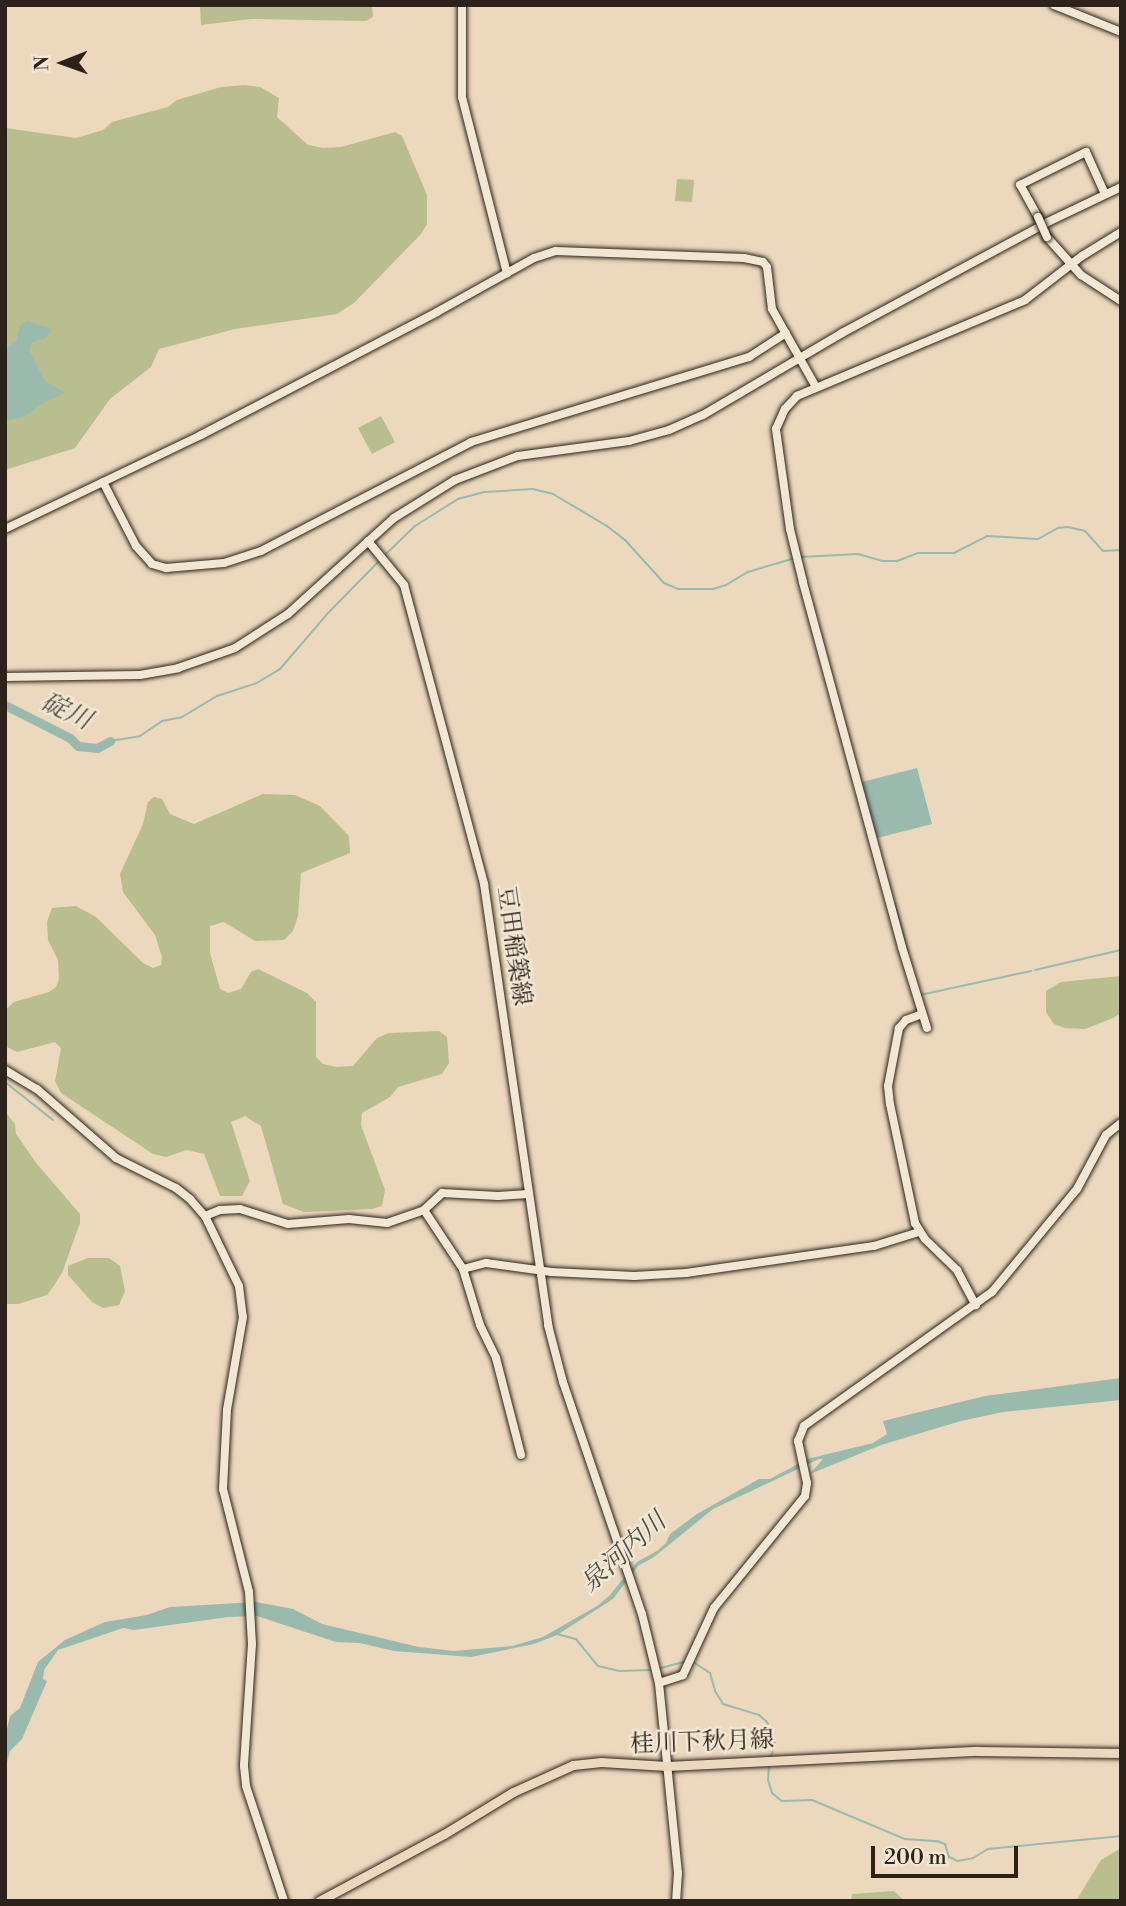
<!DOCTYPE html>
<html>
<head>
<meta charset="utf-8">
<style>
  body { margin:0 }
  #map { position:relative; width:1126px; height:1906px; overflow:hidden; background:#ebd8bd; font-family:"Libre Bodoni","Noto Serif JP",serif }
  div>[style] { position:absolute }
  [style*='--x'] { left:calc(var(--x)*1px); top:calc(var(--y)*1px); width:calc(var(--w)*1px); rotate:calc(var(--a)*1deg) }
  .green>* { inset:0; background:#b9be8f }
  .water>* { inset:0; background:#99baad }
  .stream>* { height:2px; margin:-1px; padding:0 1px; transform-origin:1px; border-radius:1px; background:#99baad }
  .river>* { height:9px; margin:-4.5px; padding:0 4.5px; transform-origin:4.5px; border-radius:4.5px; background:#99baad }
  .roads { filter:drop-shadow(0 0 2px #2c221a) drop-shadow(0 0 2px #2c221a) }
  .secondary>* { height:8px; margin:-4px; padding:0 4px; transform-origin:4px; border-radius:4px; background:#f2e6d4 }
  .primary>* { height:9px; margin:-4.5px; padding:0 4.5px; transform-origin:4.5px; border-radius:4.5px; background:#ebd8bd }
  .bridges { filter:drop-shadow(0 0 2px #2c221a) drop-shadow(0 0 2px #2c221a) }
  .secondary-bridge>* { height:8px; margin:-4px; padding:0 4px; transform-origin:4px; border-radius:4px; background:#f2e6d4 }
  span { translate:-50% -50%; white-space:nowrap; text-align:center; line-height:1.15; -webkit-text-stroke:5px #f2e6d4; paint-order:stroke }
  .street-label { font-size:24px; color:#2c221a }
  .water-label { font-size:26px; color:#4d5046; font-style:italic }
  .frame { position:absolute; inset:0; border:7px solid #2c221a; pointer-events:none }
  .north { position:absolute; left:28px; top:28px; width:70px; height:70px; -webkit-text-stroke:5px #f2e6d4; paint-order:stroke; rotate:269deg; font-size:19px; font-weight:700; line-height:28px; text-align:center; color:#2c221a }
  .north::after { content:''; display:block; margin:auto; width:24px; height:32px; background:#2c221a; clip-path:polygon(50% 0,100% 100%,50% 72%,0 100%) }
  .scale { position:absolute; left:871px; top:1846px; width:147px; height:32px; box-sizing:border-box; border:4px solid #2c221a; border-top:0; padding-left:9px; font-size:21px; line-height:24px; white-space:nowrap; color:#2c221a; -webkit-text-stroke:5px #f2e6d4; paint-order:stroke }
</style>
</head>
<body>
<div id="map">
  <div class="green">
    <i style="clip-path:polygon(200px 5px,372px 5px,373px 17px,366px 21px,251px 19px,201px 25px)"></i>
    <i style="clip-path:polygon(245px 85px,260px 87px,279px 98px,277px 117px,308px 145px,323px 148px,341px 147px,395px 132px,402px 136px,427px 195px,427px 224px,421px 234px,354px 303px,337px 314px,235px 329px,159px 349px,151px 367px,110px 399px,75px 448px,5px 470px,5px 128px,76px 138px,103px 130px,112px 122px,168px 107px,177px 100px,221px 87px)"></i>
    <i style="clip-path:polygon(677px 179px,694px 180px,692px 202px,675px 201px)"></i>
    <i style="clip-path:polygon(381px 416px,395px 442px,372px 454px,358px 428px)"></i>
    <i style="clip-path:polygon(263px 794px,295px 795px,320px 806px,349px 836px,350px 853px,301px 873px,298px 916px,293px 931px,284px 940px,255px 941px,224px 922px,210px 926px,210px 953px,220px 989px,228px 993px,241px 989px,251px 972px,258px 969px,307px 993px,316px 1002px,316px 1057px,323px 1064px,336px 1067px,353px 1066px,377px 1038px,389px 1033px,439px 1031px,447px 1037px,449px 1063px,442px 1074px,398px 1087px,390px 1097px,362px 1113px,361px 1125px,385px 1190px,382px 1206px,372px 1209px,304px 1212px,283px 1204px,261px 1126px,245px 1116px,231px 1122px,250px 1181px,242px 1196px,220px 1196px,204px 1154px,187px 1150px,166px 1157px,153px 1154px,61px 1093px,55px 1081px,61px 1048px,55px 1042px,17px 1052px,5px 1046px,5px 1010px,14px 1002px,49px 992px,56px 987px,59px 979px,58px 960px,48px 940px,47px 922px,52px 908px,76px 906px,96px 917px,143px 963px,153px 968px,161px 965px,162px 957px,155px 935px,123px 892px,120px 874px,143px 824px,148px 802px,154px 797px,162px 799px,170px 814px,194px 824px)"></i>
    <i style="clip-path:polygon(1121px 976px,1121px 1013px,1113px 1018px,1085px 1029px,1065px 1028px,1054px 1024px,1046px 1012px,1046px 991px,1061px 982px)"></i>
    <i style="clip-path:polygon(7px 1114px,15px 1124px,16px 1134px,37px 1164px,80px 1214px,80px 1223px,62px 1273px,53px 1287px,47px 1295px,18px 1304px,5px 1304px)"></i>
    <i style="clip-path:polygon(88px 1258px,109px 1258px,120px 1266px,125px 1291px,119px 1305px,103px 1308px,92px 1302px,68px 1275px,68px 1266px)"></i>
    <i style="clip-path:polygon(1121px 1848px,1121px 1901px,1076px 1901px,1101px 1860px)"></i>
    <i style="clip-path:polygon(894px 1891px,905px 1901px,851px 1901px,852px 1894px)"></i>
  </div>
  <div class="water">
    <i style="clip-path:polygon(28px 321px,52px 329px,46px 338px,32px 342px,29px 350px,45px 381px,65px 393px,39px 405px,26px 416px,5px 421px,5px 348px,16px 342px,20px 325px)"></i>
    <i style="clip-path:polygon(917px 768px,932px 824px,877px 838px,862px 782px)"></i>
    <i style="clip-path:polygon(1121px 1378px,1121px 1400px,1003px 1412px,961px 1421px,881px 1445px,810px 1474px,823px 1459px,819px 1459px,713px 1509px,654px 1557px,638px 1566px,613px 1599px,557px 1635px,534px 1644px,471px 1657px,394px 1651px,360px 1643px,336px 1642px,257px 1616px,228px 1617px,134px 1630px,123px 1628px,58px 1650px,44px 1670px,43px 1679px,47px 1681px,22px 1739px,10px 1751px,5px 1769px,5px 1737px,10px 1716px,20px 1708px,38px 1662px,65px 1640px,105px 1622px,147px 1615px,170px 1607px,256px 1602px,293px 1609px,322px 1624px,419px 1647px,454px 1651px,512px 1646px,543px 1637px,597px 1606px,609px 1596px,637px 1562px,657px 1551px,666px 1543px,670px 1534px,697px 1514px,759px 1479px,770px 1479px,807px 1459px,873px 1443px,887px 1434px,883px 1421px,985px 1396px)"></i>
  </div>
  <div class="stream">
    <i style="--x:384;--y:556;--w:43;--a:-44.1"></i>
    <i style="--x:415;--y:526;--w:51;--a:-32.1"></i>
    <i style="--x:458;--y:499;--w:27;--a:-15"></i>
    <i style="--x:484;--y:492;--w:49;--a:-3.5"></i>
    <i style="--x:533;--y:489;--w:21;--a:14"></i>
    <i style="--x:553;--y:494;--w:63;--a:30.7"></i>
    <i style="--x:607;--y:526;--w:23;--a:38"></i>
    <i style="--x:625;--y:540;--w:58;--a:47.8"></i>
    <i style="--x:664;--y:583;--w:15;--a:23"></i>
    <i style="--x:678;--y:589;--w:35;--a:0"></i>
    <i style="--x:713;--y:589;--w:14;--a:-17"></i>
    <i style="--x:726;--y:585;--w:26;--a:-31"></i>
    <i style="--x:748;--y:572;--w:49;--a:-16.6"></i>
    <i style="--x:801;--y:557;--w:57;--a:-3"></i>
    <i style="--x:858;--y:554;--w:25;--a:16"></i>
    <i style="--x:882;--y:561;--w:15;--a:0"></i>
    <i style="--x:897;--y:561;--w:22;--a:-21"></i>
    <i style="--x:918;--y:553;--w:36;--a:0"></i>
    <i style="--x:954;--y:553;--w:37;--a:-27"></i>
    <i style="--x:987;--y:536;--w:51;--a:3.4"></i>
    <i style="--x:1038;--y:539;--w:23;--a:-29"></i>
    <i style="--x:1058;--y:528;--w:10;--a:-6"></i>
    <i style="--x:1068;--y:527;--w:17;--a:13"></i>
    <i style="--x:1085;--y:531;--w:27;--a:48"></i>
    <i style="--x:1103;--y:551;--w:18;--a:-3"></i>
    <i style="--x:110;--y:741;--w:30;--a:-9"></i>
    <i style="--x:140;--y:736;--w:27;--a:-34"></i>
    <i style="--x:162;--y:721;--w:20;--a:-11"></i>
    <i style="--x:182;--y:717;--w:41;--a:-31"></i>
    <i style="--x:217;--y:696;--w:40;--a:-18"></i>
    <i style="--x:255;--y:684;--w:29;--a:-31"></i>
    <i style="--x:280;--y:669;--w:74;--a:-49.4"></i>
    <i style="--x:328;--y:613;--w:74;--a:-45.5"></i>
    <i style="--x:895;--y:904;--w:51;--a:75.1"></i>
    <i style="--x:1035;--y:970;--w:88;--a:-13.1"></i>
    <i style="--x:920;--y:995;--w:114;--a:-12.2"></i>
    <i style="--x:5;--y:1082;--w:61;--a:38.4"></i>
    <i style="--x:557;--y:1634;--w:20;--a:15"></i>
    <i style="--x:576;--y:1639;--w:35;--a:51"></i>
    <i style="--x:598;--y:1666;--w:23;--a:13"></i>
    <i style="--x:620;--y:1671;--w:30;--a:-2"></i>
    <i style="--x:693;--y:1662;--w:20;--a:33"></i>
    <i style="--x:710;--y:1673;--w:19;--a:74"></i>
    <i style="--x:715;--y:1691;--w:15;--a:58"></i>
    <i style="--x:723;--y:1704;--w:38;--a:17"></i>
    <i style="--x:759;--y:1715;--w:11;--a:41"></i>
    <i style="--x:767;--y:1722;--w:23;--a:70"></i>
    <i style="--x:775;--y:1744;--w:14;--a:107"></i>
    <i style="--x:661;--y:1668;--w:24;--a:-15"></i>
    <i style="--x:769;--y:1766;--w:14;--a:94"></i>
    <i style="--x:768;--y:1780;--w:14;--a:73"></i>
    <i style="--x:772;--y:1793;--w:13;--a:39"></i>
    <i style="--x:782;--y:1801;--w:30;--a:-2"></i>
    <i style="--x:812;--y:1800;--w:101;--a:22.8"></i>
    <i style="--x:905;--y:1839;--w:32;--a:4"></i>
    <i style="--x:937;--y:1841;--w:9;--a:21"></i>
    <i style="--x:945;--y:1844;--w:14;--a:73"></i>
    <i style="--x:949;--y:1857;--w:10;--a:24"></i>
    <i style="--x:958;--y:1861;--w:15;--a:-11"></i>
    <i style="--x:973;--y:1858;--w:17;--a:-31"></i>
    <i style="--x:988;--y:1849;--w:134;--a:-5.6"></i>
  </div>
  <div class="river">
    <i style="--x:5;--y:705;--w:73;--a:26.9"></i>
    <i style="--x:70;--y:738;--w:11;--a:45"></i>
    <i style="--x:78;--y:746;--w:19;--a:6"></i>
    <i style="--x:97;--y:748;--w:15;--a:-28"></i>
  </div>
  <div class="roads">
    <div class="secondary">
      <i style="--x:462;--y:5;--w:92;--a:90"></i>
      <i style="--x:462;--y:97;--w:182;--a:75.7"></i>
      <i style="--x:1054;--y:5;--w:72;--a:21.9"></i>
      <i style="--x:1038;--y:217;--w:37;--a:-119"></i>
      <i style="--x:1020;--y:185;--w:74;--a:-26.6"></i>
      <i style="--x:1086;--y:152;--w:46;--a:65.7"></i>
      <i style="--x:1047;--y:237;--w:51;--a:48.2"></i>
      <i style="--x:1081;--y:275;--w:48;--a:33"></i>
      <i style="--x:103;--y:482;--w:72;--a:62.7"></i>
      <i style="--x:136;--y:546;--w:24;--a:48"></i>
      <i style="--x:152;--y:564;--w:15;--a:16"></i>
      <i style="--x:166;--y:568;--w:58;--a:-4.9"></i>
      <i style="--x:224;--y:563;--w:39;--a:-18"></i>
      <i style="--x:261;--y:551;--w:237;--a:-27.4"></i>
      <i style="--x:471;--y:442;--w:291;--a:-17"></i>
      <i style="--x:749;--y:357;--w:44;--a:-33"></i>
      <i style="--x:5;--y:529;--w:217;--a:-25.6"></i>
      <i style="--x:201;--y:435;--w:266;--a:-27.5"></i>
      <i style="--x:437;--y:312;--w:111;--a:-29.1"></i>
      <i style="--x:534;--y:258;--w:23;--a:-18"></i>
      <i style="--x:556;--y:251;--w:188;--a:2.1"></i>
      <i style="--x:744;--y:258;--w:19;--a:12"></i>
      <i style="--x:763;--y:262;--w:6;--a:51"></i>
      <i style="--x:767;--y:267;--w:42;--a:83.2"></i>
      <i style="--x:772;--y:309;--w:90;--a:60.6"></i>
      <i style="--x:368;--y:541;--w:57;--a:50.7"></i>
      <i style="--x:404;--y:585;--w:310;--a:75"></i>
      <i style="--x:484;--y:884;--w:446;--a:81.7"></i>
      <i style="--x:548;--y:1325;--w:59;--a:75.3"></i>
      <i style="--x:563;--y:1382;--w:245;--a:71.2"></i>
      <i style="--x:642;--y:1614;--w:71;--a:76.2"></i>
      <i style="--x:659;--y:1683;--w:191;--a:84.3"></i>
      <i style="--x:678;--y:1873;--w:28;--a:94"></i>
      <i style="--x:5;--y:677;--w:135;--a:-0.8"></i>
      <i style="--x:140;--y:675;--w:39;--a:-10"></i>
      <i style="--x:178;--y:668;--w:60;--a:-19.3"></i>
      <i style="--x:235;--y:648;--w:63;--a:-32.7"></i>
      <i style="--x:288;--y:614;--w:143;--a:-42.2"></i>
      <i style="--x:394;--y:518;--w:72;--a:-31.9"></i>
      <i style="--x:455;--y:480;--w:67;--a:-20.9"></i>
      <i style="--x:518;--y:456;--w:112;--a:-7.7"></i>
      <i style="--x:629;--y:441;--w:41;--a:-15.4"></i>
      <i style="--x:669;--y:430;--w:37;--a:-24"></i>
      <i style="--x:703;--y:415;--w:161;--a:-30.5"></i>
      <i style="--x:842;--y:333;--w:234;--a:-28.3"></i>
      <i style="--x:1048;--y:222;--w:81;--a:-25.6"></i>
      <i style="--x:922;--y:1014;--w:17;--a:159"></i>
      <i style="--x:906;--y:1020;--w:11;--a:131"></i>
      <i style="--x:899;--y:1028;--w:59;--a:100.7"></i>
      <i style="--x:888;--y:1086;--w:18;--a:84"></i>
      <i style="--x:890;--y:1104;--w:122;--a:78.1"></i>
      <i style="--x:915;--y:1223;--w:19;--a:58"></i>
      <i style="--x:925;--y:1239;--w:45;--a:44.1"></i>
      <i style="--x:957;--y:1270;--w:40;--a:62"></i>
      <i style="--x:927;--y:1028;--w:85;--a:-107.2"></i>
      <i style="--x:902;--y:947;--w:378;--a:-105.2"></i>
      <i style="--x:803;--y:582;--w:55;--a:-103.8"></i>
      <i style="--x:790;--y:529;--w:101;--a:-98"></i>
      <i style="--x:776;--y:429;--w:22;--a:-66"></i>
      <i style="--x:785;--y:409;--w:18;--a:-47"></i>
      <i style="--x:797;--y:396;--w:247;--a:-22.8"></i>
      <i style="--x:1025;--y:300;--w:72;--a:-37.7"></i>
      <i style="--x:1082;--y:256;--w:46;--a:-31.6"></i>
      <i style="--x:5;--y:1070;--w:37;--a:31"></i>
      <i style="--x:37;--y:1089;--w:105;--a:41.1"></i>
      <i style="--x:116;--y:1158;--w:67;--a:26.6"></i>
      <i style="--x:176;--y:1188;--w:18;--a:38"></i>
      <i style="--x:190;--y:1199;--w:23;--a:49"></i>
      <i style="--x:205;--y:1216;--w:78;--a:64.1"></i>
      <i style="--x:239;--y:1286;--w:31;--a:83"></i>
      <i style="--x:243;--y:1317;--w:94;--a:99.8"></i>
      <i style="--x:227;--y:1410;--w:79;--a:92.9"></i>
      <i style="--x:223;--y:1489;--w:106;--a:75.8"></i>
      <i style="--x:249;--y:1592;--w:52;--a:86.7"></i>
      <i style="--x:252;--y:1644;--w:122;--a:93.8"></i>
      <i style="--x:244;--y:1766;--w:20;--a:84"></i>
      <i style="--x:246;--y:1786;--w:121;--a:71.7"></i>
      <i style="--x:424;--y:1210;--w:71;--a:56.5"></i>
      <i style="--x:463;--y:1269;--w:59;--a:73.1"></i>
      <i style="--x:480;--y:1325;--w:37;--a:64"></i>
      <i style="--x:496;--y:1358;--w:100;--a:75.5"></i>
      <i style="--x:205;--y:1216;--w:16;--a:-22"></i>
      <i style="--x:220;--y:1210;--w:20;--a:-3"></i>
      <i style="--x:240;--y:1209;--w:50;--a:17.4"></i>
      <i style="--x:288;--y:1224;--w:61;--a:-4.7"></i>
      <i style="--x:349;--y:1219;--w:38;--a:6"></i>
      <i style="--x:387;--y:1223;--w:39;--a:-19"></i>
      <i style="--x:424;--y:1210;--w:25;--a:-43"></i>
      <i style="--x:442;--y:1193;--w:56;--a:3.1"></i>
      <i style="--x:498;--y:1196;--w:30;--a:-4"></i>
      <i style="--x:463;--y:1269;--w:24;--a:-15"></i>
      <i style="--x:486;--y:1263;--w:66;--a:7.9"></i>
      <i style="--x:551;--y:1272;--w:83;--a:2.8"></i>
      <i style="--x:634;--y:1276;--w:52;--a:-3.3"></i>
      <i style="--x:686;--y:1273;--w:190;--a:-8.2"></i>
      <i style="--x:874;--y:1246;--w:47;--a:-17.3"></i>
      <i style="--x:659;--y:1683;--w:25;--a:-18"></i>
      <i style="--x:683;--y:1675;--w:74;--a:-65.2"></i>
      <i style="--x:714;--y:1608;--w:144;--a:-50.9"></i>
      <i style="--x:805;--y:1496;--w:13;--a:-81"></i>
      <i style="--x:807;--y:1483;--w:43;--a:-102.1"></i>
      <i style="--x:798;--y:1441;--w:16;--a:-68"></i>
      <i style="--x:804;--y:1426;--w:231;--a:-35.5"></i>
      <i style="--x:992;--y:1292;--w:134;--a:-50.5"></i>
      <i style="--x:1077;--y:1189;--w:61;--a:-61.8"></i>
      <i style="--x:1106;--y:1135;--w:19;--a:-39"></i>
    </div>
    <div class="primary">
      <i style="--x:319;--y:1901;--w:142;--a:-28.2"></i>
      <i style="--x:444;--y:1834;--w:81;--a:-31.3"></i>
      <i style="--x:513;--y:1792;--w:66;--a:-24.2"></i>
      <i style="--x:573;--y:1765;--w:28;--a:-6"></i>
      <i style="--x:601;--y:1762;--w:66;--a:3.5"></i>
      <i style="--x:667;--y:1766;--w:311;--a:-2.8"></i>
      <i style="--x:978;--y:1751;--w:143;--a:0.8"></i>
    </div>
  </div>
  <div class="bridges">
    <div class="secondary-bridge">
      <i style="--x:1038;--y:217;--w:22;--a:66"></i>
    </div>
  </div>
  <div class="street-label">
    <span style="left:513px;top:946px;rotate:82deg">豆田稲築線</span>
    <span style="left:702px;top:1743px;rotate:-2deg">桂川下秋月線</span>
  </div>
  <div class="water-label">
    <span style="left:66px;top:712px;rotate:25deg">碇川</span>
    <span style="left:624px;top:1553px;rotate:-42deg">泉河内川</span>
  </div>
  <div class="frame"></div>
  <div class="north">N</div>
  <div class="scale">200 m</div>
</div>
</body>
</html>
